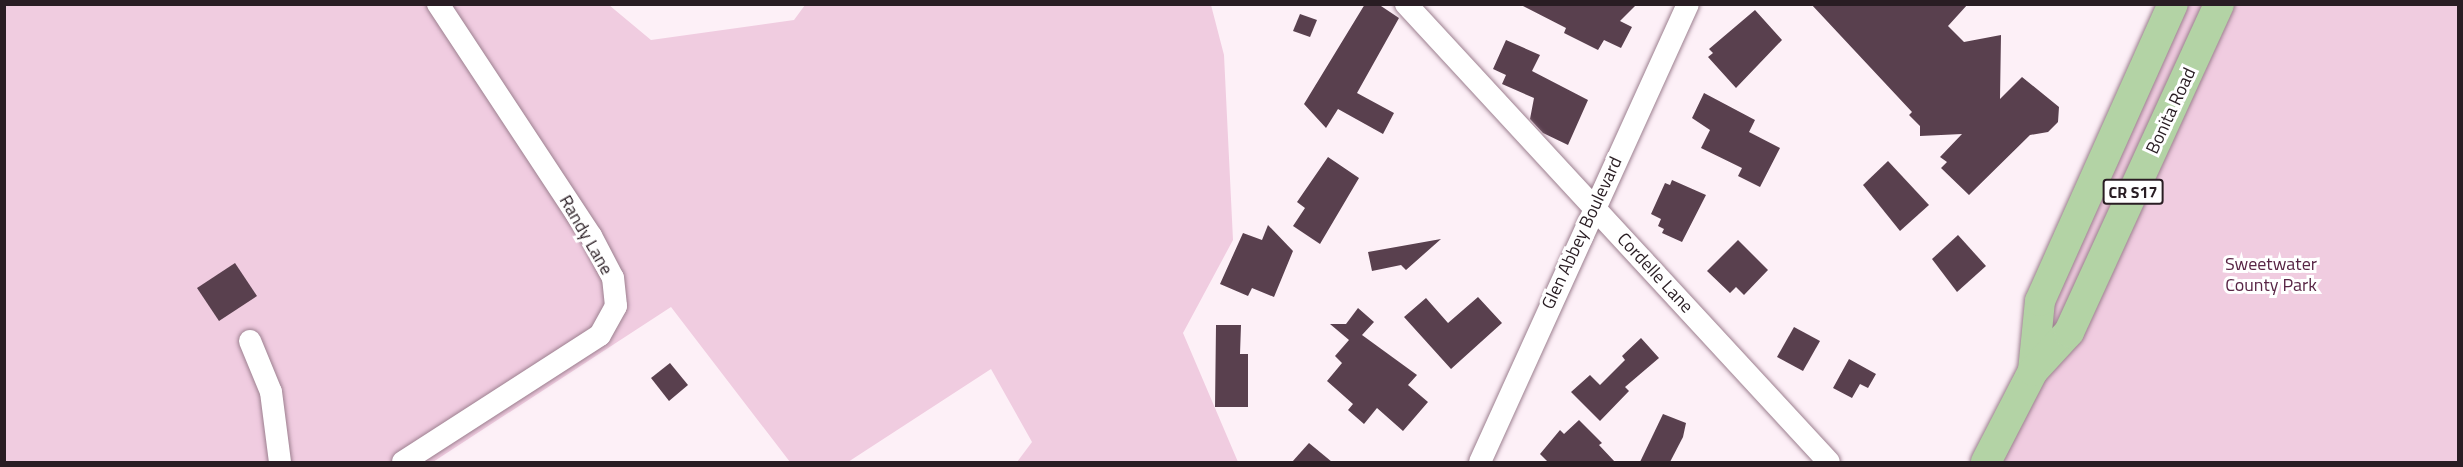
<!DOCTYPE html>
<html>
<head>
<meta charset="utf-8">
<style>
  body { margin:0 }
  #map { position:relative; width:2463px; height:467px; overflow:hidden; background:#fdf0f7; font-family:"Titillium Web",sans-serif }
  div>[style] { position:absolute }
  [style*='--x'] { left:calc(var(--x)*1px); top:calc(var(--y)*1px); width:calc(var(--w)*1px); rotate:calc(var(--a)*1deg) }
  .green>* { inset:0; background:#f0cce0 }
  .building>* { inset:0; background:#59404e }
  .roads { filter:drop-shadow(0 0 2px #9c7f8f) drop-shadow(0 0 2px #9c7f8f) }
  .minor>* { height:22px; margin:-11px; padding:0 11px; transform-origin:11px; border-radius:11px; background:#fff }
  .major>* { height:30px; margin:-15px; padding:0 15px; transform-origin:15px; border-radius:15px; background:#b3d3a5 }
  span { translate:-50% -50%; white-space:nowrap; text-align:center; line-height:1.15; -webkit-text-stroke:6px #fff; paint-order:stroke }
  .shield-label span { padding:2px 4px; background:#fff; border:2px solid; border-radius:4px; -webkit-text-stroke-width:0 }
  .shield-label { font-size:16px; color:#291d23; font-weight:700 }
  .street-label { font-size:18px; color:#291d23 }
  .park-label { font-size:18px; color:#582545 }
  .frame { position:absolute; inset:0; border:6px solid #291d23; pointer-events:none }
</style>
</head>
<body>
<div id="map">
  <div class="green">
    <i style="clip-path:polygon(4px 5px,609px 5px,651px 40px,794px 20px,805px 5px,1211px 5px,1224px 55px,1233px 240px,1183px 333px,1238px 462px,1017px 462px,1032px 442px,991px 369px,848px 462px,790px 462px,671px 307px,433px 462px,5px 462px)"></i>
    <i style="clip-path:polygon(2188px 5px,2458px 5px,2458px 462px,1981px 462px)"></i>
  </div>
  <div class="building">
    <i style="clip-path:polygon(1365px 4px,1378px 4px,1399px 18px,1357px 93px,1394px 113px,1383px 134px,1338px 109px,1326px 128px,1304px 104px)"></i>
    <i style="clip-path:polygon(1519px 4px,1637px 4px,1620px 21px,1632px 27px,1621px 48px,1604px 40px,1598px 50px,1564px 33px,1566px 28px)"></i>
    <i style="clip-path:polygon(1811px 4px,1968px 4px,1948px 26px,1964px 42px,2001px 35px,2000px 99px,2022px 77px,2059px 107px,2058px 122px,2048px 132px,2030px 135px,1969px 195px,1941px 168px,1947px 162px,1940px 157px,1962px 134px,1920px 136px,1920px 126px,1909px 115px,1912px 112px)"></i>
    <i style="clip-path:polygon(1755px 10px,1782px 40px,1736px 88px,1708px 57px,1713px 53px,1709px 49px)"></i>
    <i style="clip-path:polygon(1300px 14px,1317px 20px,1310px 37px,1293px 31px)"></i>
    <i style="clip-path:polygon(1506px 40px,1540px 55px,1532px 71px,1588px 100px,1568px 145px,1543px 133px,1530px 119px,1534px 98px,1502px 84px,1506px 75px,1493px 69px)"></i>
    <i style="clip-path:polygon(1704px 93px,1755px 120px,1749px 132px,1780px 148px,1760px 187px,1738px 176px,1742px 168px,1701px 148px,1710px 130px,1692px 118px)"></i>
    <i style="clip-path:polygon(1328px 157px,1359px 178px,1320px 244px,1293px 226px,1305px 208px,1297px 202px)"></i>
    <i style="clip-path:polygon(1888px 161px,1929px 205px,1900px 231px,1863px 185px)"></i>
    <i style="clip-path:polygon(1672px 180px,1706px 195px,1682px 242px,1662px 233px,1664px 229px,1658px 226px,1661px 219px,1651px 214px,1665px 183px,1670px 185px)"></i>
    <i style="clip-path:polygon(1268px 225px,1293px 251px,1274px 297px,1252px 288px,1248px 296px,1220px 284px,1243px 233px,1262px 240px)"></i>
    <i style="clip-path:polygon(1958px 235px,1986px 266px,1957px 292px,1932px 259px)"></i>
    <i style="clip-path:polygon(1441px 239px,1406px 270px,1401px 265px,1372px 271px,1368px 252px)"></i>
    <i style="clip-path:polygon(1738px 240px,1768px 270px,1744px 295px,1736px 287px,1730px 293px,1707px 271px)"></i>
    <i style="clip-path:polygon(235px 263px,257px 296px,219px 321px,197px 288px)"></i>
    <i style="clip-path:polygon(1478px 297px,1502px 323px,1451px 369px,1404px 317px,1426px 298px,1448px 323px)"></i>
    <i style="clip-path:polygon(1358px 308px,1374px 322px,1362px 335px,1417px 375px,1408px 385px,1428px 402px,1403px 431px,1377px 408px,1364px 424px,1348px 410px,1353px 404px,1327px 381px,1342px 363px,1335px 356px,1349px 340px,1330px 324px,1346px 324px)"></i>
    <i style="clip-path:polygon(1216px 325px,1241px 325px,1240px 354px,1248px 354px,1248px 407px,1215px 407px)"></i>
    <i style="clip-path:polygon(1794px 327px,1820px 341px,1803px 371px,1777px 357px)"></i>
    <i style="clip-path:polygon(1641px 338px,1659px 358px,1625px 387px,1629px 391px,1600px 421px,1571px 392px,1590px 375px,1600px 385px,1625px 360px,1622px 356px)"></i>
    <i style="clip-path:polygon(1849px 359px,1876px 374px,1868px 388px,1860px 384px,1852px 398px,1833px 388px)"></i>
    <i style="clip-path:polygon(670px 363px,688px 385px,669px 401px,651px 378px)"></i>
    <i style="clip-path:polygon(1663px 414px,1686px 423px,1683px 437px,1670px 462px,1640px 462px)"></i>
    <i style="clip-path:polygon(1579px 420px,1602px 443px,1599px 445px,1615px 462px,1548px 462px,1540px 454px,1560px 430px,1564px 434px)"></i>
    <i style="clip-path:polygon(1309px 443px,1332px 462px,1292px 462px)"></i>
  </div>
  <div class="roads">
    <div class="minor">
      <i style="--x:1406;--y:4;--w:623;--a:47.28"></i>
      <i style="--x:250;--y:341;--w:55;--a:67.6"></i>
      <i style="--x:271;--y:392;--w:71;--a:82.7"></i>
      <i style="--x:403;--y:462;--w:234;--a:-32.8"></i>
      <i style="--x:600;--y:335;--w:33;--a:-61"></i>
      <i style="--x:616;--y:306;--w:28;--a:-96"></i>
      <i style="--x:613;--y:278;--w:47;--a:-117.6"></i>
      <i style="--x:591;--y:236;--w:278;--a:-123.4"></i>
      <i style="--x:1480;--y:462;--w:503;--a:-65.57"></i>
    </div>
    <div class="major">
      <i style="--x:2033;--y:371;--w:70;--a:-84.3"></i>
      <i style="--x:2040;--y:301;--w:325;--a:-65.9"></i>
      <i style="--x:1986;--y:462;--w:102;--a:-62.7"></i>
      <i style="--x:2033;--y:371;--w:53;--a:-47.3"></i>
      <i style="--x:2069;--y:332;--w:361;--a:-65.4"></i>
    </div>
  </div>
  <div class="shield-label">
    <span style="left:2133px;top:192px">CR S17</span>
  </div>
  <div class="street-label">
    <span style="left:2171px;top:111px;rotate:-65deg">Bonita Road</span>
    <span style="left:1582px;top:233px;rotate:-65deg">Glen Abbey Boulevard</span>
    <span style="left:586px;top:235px;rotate:60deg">Randy Lane</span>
    <span style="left:1655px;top:273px;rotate:47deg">Cordelle Lane</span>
  </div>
  <div class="park-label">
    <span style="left:2271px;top:275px">Sweetwater<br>County Park</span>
  </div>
  <div class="frame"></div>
</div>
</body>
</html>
